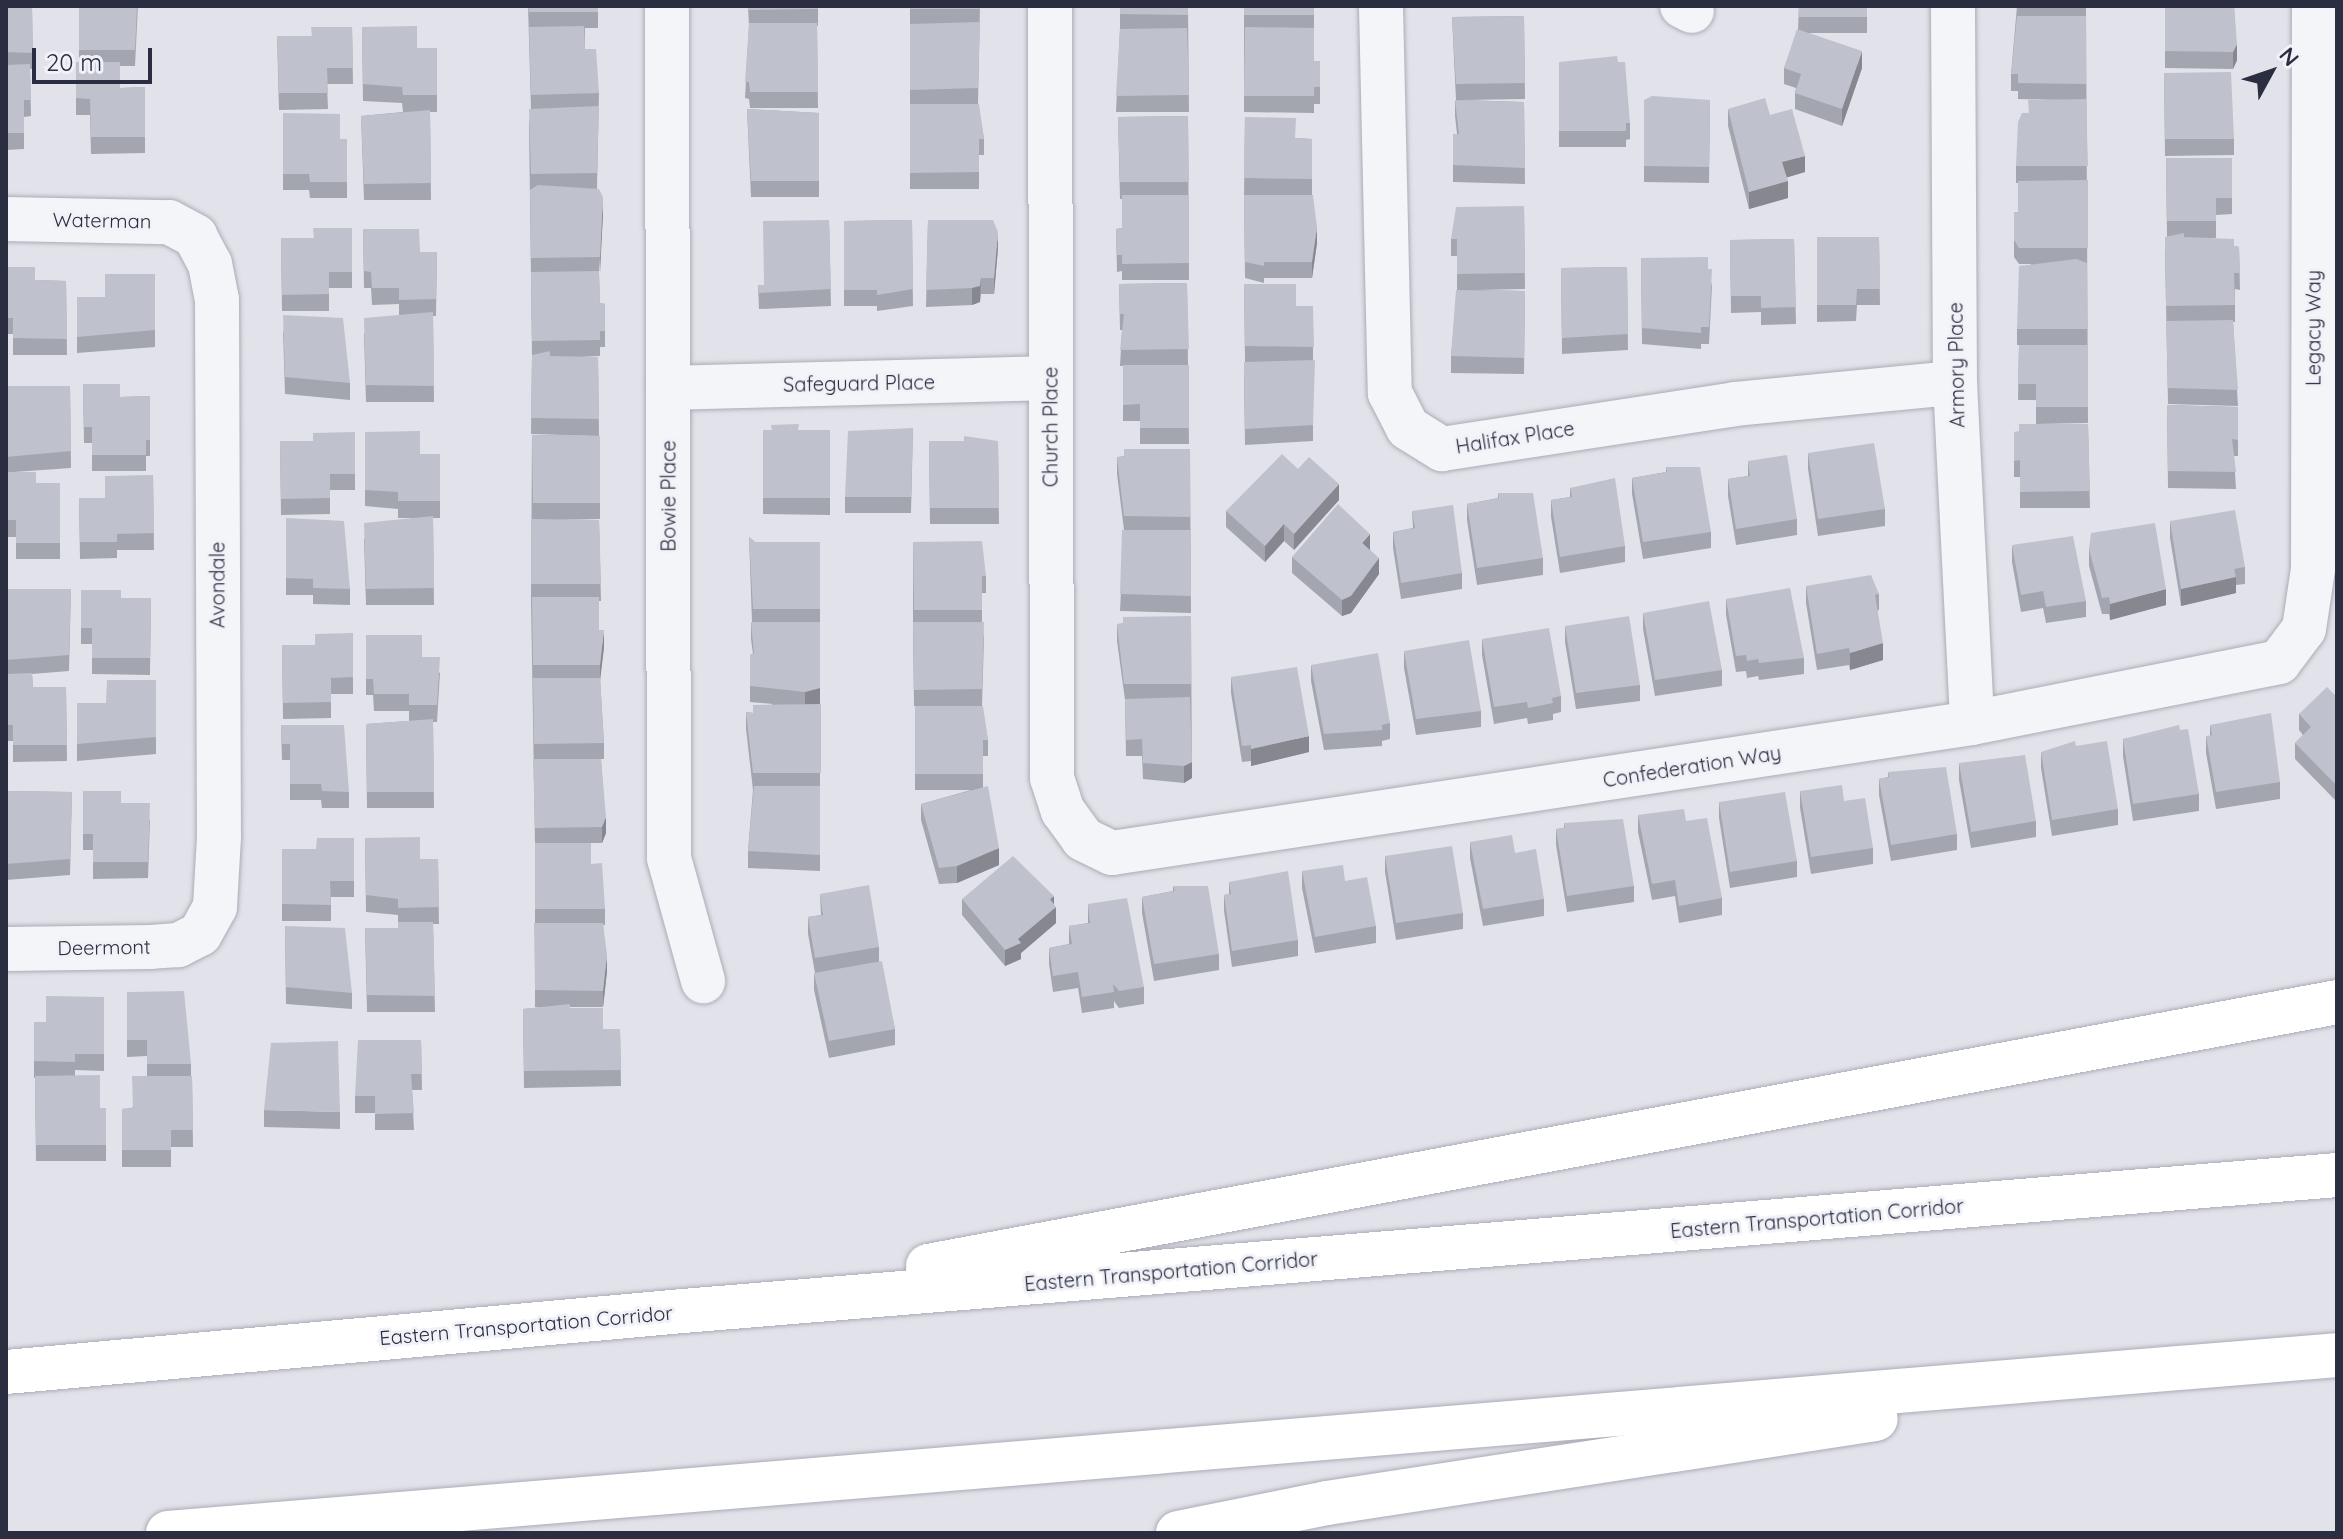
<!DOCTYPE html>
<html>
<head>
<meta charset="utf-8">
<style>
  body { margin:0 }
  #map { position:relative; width:2343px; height:1539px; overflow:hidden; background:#e2e3ea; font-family:Quicksand,sans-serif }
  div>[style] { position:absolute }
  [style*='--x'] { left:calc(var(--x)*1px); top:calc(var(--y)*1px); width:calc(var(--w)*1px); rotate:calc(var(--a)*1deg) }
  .roads { filter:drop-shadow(0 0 2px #abacb7) drop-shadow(0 0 2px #abacb7) }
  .street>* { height:44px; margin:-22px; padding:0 22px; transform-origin:22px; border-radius:22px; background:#f4f5f8 }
  .highway>* { height:44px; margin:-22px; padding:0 22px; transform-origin:22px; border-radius:22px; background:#fff }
  .wall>* { inset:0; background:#a4a6af }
  .shaded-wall>* { inset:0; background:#86878f }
  .building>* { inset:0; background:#bfc1cc }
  span { translate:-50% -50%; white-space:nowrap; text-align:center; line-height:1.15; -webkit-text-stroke:6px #f1f2f7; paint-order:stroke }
  .street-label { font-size:20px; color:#2b2d41 }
  .frame { position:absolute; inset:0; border:8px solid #2b2d41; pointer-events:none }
  .north { position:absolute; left:2231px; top:32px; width:80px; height:80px; -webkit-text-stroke:6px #f1f2f7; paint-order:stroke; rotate:50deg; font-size:22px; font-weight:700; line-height:32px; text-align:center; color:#2b2d41 }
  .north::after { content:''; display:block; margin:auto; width:28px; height:36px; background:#2b2d41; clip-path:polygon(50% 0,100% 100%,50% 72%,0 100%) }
  .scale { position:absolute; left:32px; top:48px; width:120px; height:36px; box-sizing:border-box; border:4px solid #2b2d41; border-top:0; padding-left:10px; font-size:24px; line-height:28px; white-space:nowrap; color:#2b2d41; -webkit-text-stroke:6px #f1f2f7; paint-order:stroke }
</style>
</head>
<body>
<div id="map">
  <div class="roads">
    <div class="street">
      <i style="--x:667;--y:6;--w:852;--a:89.87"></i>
      <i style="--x:669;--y:858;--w:128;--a:74.5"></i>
      <i style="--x:1050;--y:6;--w:772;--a:89.85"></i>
      <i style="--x:1052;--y:778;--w:35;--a:72"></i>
      <i style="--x:1063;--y:811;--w:34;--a:54"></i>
      <i style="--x:1083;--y:839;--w:32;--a:26"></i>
      <i style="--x:1112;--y:853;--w:870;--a:-8.6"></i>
      <i style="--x:1972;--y:723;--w:313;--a:-11.2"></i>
      <i style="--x:2279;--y:662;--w:41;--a:-52.9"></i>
      <i style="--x:2304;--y:629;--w:61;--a:-81.5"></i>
      <i style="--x:2313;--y:569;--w:563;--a:-89.9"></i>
      <i style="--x:1381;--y:6;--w:387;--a:88.7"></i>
      <i style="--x:1390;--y:393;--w:39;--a:63"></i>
      <i style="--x:1408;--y:428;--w:40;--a:32"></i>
      <i style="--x:1442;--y:449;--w:296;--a:-8.7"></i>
      <i style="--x:1735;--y:404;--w:221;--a:-5.5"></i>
      <i style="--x:1682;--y:6;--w:11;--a:27"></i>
      <i style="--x:1953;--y:6;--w:377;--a:89.7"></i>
      <i style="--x:1955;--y:383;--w:340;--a:87.1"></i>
      <i style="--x:6;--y:219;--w:163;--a:1.1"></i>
      <i style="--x:169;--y:222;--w:30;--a:28"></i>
      <i style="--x:195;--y:236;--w:32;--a:62"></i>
      <i style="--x:210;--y:264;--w:37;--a:79"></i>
      <i style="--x:217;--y:300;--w:537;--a:89.79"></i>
      <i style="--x:219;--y:837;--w:70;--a:93.3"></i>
      <i style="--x:215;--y:907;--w:31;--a:119"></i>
      <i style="--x:200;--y:934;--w:25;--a:153"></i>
      <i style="--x:178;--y:945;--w:27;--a:176"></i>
      <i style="--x:151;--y:947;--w:145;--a:179.2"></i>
      <i style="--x:668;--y:388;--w:382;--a:-1.5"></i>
    </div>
    <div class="highway">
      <i style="--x:928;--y:1266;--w:1434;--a:-10.61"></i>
      <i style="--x:6;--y:1372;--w:680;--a:-5.15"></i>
      <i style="--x:683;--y:1311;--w:1660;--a:-4.7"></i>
      <i style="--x:168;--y:1533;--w:2176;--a:-4.69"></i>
      <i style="--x:1178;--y:1533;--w:152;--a:-11.4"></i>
      <i style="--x:1327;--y:1503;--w:555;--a:-8.7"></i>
    </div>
  </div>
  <div class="wall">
    <i style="clip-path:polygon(6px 6px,32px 6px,33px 69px,30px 69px,31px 116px,24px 117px,24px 149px,6px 150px)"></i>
    <i style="clip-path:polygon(79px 6px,138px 6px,135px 66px,120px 66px,120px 88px,145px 87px,145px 153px,91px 154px,90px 115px,76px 115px,76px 62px,79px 62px)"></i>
    <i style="clip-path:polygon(528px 6px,598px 6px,598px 28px,585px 28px,585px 49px,599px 93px,597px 189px,603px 214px,599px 274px,600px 303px,605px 304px,605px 347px,600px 347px,600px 356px,581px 356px,598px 357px,599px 436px,531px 434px,532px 357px,529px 125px,531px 109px)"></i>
    <i style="clip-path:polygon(748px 6px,818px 6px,818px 26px,817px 26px,818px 108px,750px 108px,749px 99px,745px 98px,749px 26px)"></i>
    <i style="clip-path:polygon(910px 6px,980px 6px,978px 104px,984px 139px,984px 155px,979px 155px,979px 189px,910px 189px)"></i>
    <i style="clip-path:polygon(1120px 6px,1188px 6px,1189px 112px,1116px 112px,1120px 29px)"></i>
    <i style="clip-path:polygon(1244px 6px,1314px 6px,1314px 61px,1320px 77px,1320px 104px,1314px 104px,1314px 113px,1244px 112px)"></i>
    <i style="clip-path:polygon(1799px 6px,1878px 6px,1878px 8px,1867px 8px,1867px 33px,1809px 33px,1862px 68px,1842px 126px,1795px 109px,1795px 93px,1796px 88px,1784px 84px,1784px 68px,1798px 30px)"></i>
    <i style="clip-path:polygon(2017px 6px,2086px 6px,2088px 423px,2036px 424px,2036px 400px,2018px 400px,2019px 345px,2027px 345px,2017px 345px,2017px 329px,2031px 264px,2019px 264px,2014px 257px,2014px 212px,2018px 212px,2018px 183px,2016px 183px,2016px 166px,2028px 113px,2057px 100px,2018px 99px,2018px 91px,2011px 91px,2011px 74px)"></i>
    <i style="clip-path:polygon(2165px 6px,2234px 6px,2237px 60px,2233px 69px,2165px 68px)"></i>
    <i style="clip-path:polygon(1524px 16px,1525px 99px,1463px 100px,1524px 102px,1525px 184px,1453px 182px,1453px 134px,1457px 134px,1455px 116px,1455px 100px,1456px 100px,1452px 17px)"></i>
    <i style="clip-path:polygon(352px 27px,353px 84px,327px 84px,328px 109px,279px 110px,277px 36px,311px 36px)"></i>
    <i style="clip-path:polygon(362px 27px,417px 48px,437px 95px,437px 112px,430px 112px,431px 200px,364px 200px,361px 116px,403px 112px,402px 103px,363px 101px)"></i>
    <i style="clip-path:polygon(1559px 62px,1630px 123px,1630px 139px,1626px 140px,1626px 147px,1559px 147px)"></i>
    <i style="clip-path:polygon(2164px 73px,2234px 139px,2234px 155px,2165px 156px)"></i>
    <i style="clip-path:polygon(1644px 100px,1710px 100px,1709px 183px,1644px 182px)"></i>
    <i style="clip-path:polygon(747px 109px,819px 113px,819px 197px,751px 197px)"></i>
    <i style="clip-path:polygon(1728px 109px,1770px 115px,1805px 172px,1787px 177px,1788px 198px,1749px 209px,1728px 126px)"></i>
    <i style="clip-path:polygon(283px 113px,340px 139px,347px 139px,347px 198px,310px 198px,309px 190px,283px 190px)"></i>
    <i style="clip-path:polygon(1188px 116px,1189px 280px,1122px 280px,1122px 271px,1117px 272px,1116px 229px,1122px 228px,1122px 199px,1120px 199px,1118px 117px)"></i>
    <i style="clip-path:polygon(1245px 117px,1296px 138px,1312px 139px,1312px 195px,1317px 243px,1312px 278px,1264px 278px,1264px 283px,1245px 278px,1244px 195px,1249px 195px,1244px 195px)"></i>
    <i style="clip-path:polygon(2166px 158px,2232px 158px,2232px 214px,2216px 215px,2216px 238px,2194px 238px,2239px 247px,2240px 290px,2235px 289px,2235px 322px,2233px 322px,2238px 406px,2168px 404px,2165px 254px,2167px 237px)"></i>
    <i style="clip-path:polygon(1524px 206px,1525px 289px,1476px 290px,1525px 291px,1524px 374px,1451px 373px,1451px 356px,1457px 290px,1457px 256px,1451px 256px,1451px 239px)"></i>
    <i style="clip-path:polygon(829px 220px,831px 306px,759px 309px,758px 285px,764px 285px)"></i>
    <i style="clip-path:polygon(912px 220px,913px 306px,877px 311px,877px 306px,844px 306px,844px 221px)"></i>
    <i style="clip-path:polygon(928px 220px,998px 248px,994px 294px,981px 294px,980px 302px,972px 305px,926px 307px)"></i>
    <i style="clip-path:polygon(352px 228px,352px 288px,329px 288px,329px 311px,282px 311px,281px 238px,313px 238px)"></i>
    <i style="clip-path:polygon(363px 229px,420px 252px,437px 252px,436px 316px,433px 316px,434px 402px,366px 402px,364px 334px,399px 315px,399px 304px,372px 305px,371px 288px,364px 288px)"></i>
    <i style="clip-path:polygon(1817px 237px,1879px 237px,1880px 305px,1857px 305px,1856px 321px,1817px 322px)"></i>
    <i style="clip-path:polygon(1794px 239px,1796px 324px,1761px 325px,1761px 312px,1731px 313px,1730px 240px)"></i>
    <i style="clip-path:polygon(1641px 258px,1708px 269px,1712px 286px,1709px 344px,1701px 344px,1701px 349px,1642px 344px)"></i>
    <i style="clip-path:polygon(6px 267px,35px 280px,66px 281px,67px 355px,13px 355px,13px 334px,6px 334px)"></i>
    <i style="clip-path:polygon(1627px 267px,1628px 350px,1562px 354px,1561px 268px)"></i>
    <i style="clip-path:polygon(155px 274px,155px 347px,77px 353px,77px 297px,105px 297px)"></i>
    <i style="clip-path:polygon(1187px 283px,1189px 444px,1140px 444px,1140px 421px,1123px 421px,1123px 366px,1120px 366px,1122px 330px,1120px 330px,1119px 284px)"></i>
    <i style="clip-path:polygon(1244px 284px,1296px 306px,1313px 306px,1313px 441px,1245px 445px,1244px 379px,1245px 362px)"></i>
    <i style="clip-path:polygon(283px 331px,350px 383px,350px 400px,285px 394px)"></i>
    <i style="clip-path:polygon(83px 384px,120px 397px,150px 396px,150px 456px,146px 456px,146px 471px,92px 471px,92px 443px,84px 443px)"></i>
    <i style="clip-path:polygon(6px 386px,70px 386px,71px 468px,14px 472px,36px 483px,60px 483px,60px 559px,16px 559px,16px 537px,6px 537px)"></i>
    <i style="clip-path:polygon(2167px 405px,2238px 407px,2238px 456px,2234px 456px,2236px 489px,2168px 488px)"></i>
    <i style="clip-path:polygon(2088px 424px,2090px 508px,2020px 508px,2020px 477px,2014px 477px,2014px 432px)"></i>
    <i style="clip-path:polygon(913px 428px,911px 513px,845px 513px,845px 497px)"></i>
    <i style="clip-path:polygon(763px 430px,830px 430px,830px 515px,763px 514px)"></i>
    <i style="clip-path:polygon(355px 432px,355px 490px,330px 490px,330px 514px,281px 515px,280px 441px,313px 441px)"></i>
    <i style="clip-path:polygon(365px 432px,420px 454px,440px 454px,440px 518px,433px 518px,434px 605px,366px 605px,364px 539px,413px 518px,398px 518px,398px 509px,365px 506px)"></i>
    <i style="clip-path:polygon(532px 435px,600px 436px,600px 519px,557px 519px,599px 520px,601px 601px,599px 601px,599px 630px,604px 647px,600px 678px,604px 743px,604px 759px,601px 759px,606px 833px,602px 843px,591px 843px,591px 864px,605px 909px,605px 925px,603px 925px,607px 971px,603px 1007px,570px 1007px,570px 1008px,603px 1029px,620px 1029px,621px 1086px,524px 1088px,523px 1009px,545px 1007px,535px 1007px,535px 844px,531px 600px)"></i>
    <i style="clip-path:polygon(929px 441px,998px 441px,999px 524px,930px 524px)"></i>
    <i style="clip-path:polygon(1190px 449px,1191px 613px,1120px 611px,1124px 530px,1117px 474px,1117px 457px)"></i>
    <i style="clip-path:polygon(1808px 453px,1885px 509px,1885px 526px,1818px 536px,1808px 469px)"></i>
    <i style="clip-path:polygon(1748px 461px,1797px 519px,1797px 535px,1736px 545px,1728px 496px,1728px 479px,1748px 476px)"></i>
    <i style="clip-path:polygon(1666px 467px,1711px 532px,1711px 548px,1643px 559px,1632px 494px,1632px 478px,1666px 472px)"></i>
    <i style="clip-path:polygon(1298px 469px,1339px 500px,1294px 550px,1284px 541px,1265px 562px,1226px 527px,1226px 511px)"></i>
    <i style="clip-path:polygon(153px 475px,154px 550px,117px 550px,117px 558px,80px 559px,79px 498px,105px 498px)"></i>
    <i style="clip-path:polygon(1570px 488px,1625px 546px,1625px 562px,1560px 573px,1551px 517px,1551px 500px,1570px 497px)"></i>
    <i style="clip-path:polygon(1498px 493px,1543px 558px,1543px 575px,1477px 585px,1467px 520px,1467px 504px,1498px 498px)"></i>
    <i style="clip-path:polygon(1412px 511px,1462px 573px,1462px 589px,1401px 599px,1393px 548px,1393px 532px,1413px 528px)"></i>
    <i style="clip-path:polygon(286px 518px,350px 589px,350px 605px,313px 604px,313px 595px,286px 595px)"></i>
    <i style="clip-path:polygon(2170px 521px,2245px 567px,2245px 584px,2236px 585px,2236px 593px,2181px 606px,2170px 538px)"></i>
    <i style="clip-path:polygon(749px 537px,755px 542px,820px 542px,820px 871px,748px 868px,748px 851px,753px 790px,746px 729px,746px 712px,753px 713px,773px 704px,750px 702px,750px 655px,753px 654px,751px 639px,751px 622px,752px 622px)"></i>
    <i style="clip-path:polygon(913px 542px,986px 576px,986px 593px,982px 593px,982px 622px,984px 638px,982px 706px,988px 740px,988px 756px,983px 756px,983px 787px,999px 865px,957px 883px,939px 884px,921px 820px,921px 804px,971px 790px,915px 790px,915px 706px,914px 706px,913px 638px)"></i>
    <i style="clip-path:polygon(2012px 545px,2086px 601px,2086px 617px,2046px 623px,2043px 608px,2021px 612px,2012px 562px)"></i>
    <i style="clip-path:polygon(2089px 549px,2166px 605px,2110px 620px,2109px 614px,2102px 614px,2089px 566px)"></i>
    <i style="clip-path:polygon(1370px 550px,1379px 574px,1351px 613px,1342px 616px,1292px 573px,1292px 557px)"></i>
    <i style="clip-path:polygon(1806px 586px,1879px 594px,1879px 610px,1877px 611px,1883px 660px,1850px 670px,1849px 665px,1817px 670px,1806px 603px)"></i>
    <i style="clip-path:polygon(6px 589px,71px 589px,69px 671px,32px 674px,33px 687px,66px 687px,67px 761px,13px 762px,13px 741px,6px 741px)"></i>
    <i style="clip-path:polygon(81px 590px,121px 598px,151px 598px,150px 675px,92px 674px,92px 644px,81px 644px)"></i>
    <i style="clip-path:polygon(1726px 599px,1804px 658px,1804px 674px,1759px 680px,1758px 676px,1747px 678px,1746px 671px,1736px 672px,1726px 615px)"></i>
    <i style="clip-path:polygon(1643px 613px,1722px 670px,1722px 686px,1655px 696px,1643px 629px)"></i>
    <i style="clip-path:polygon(1191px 616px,1192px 778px,1184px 783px,1143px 779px,1142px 756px,1126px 756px,1125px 700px,1117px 641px,1117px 624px)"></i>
    <i style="clip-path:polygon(1565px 626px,1640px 685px,1640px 701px,1576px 709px,1565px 642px)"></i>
    <i style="clip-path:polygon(353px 633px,353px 694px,331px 694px,331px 718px,283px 719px,282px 645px,315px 645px)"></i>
    <i style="clip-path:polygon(366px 635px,422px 657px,440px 673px,437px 722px,433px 722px,434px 808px,367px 808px,366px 724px,409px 721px,409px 711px,374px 711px,373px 695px,366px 695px)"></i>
    <i style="clip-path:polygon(1482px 639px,1561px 696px,1561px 712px,1553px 714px,1553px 720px,1528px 724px,1527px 718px,1494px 724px,1482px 655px)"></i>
    <i style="clip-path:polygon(1404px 651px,1481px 711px,1481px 727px,1416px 735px,1404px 668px)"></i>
    <i style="clip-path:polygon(1311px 665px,1390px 723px,1390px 739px,1382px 741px,1382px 746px,1324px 750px,1311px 681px)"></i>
    <i style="clip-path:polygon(1231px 677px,1309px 752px,1251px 766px,1251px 761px,1242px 762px,1231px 693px)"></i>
    <i style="clip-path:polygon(156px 680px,156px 754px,77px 761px,77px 703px,106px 703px)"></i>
    <i style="clip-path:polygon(2337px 697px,2337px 802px,2295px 759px,2295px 743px,2303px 735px,2299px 730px,2299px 714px)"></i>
    <i style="clip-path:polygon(281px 725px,349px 792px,349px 808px,322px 808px,321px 800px,290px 800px,290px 760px,282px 760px)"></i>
    <i style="clip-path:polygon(2210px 725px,2280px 782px,2280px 799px,2216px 809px,2206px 753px,2206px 736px,2210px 736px)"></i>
    <i style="clip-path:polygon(2180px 730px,2199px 794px,2199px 811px,2133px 821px,2123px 756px,2123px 739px)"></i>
    <i style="clip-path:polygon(2041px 752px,2118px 809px,2118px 825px,2052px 836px,2041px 768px)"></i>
    <i style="clip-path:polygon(1959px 763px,2036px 821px,2036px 837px,1971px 848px,1959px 780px)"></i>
    <i style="clip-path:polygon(1888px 772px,1957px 834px,1957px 850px,1891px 861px,1879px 795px,1879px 779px,1888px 777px)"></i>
    <i style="clip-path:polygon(6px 791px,72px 792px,70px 875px,6px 880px)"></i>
    <i style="clip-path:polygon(83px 791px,121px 803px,150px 820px,148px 878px,93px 879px,93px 850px,83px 850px)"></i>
    <i style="clip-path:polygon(1800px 791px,1844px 801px,1873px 848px,1873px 864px,1811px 874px,1800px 808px)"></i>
    <i style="clip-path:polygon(1719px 802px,1797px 861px,1797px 877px,1730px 888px,1719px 818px)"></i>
    <i style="clip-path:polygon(1638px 815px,1686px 821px,1722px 898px,1722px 915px,1679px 923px,1675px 896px,1652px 900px,1638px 832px)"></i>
    <i style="clip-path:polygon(1564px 823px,1634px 886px,1634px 902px,1567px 912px,1556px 845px,1556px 829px,1564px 828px)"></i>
    <i style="clip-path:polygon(354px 838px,354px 897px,331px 897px,331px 921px,282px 921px,282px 849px,316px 849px)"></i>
    <i style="clip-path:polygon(365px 838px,420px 859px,438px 859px,439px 924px,433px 924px,435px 1012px,367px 1012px,365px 928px,398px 928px,398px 915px,366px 912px)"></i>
    <i style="clip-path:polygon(1470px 842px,1544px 899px,1544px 916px,1483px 926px,1470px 858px)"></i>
    <i style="clip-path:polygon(1385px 856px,1463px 913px,1463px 929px,1396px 940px,1385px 872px)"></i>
    <i style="clip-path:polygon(1302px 871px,1376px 926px,1376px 943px,1315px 953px,1302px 888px)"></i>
    <i style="clip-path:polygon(1229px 882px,1298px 940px,1298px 956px,1232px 967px,1224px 911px,1224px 895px,1229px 894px)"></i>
    <i style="clip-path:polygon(1173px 886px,1219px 954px,1219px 970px,1154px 981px,1142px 913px,1142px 897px,1173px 891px)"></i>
    <i style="clip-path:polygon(820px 894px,879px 947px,879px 961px,895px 1029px,895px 1045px,829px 1058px,814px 990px,814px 973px,815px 973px,808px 934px,808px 917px,821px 915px)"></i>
    <i style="clip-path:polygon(962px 899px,1054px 905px,1056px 923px,1021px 953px,1021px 959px,1005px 966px,962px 915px)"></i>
    <i style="clip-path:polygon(1088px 904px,1144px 987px,1144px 1004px,1119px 1008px,1114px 1001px,1114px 1008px,1082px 1013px,1078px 988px,1053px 992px,1049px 964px,1049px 948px,1069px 944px,1069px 926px,1088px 923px)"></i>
    <i style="clip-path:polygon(285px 926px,352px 993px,352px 1009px,286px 1004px)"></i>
    <i style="clip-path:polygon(127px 992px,191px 1064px,191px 1076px,192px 1076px,193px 1147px,171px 1147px,171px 1167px,122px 1167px,122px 1109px,132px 1108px,147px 1076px,147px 1056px,127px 1057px)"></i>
    <i style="clip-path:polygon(104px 997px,104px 1071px,75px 1070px,75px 1075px,100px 1108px,106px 1108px,106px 1161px,36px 1161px,35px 1078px,34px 1078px,34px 1022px,46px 1022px)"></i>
    <i style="clip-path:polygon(421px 1040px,422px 1090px,412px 1090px,414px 1130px,375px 1130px,375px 1113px,355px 1113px,355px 1096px)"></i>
    <i style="clip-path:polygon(264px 1110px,340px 1112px,340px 1129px,264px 1127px)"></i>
  </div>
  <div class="shaded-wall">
    <i style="clip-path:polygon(2237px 44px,2237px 60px,2233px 69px,2233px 52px)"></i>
    <i style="clip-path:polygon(1862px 51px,1862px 68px,1842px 126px,1842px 109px)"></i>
    <i style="clip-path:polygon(1805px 156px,1805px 172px,1782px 179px,1782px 162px)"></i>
    <i style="clip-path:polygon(1788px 181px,1788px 198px,1749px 209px,1749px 192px)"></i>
    <i style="clip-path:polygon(603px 197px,603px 214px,600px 274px,600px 257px)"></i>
    <i style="clip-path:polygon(1317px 227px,1317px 243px,1312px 278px,1312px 262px)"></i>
    <i style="clip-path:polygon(998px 232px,998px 248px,994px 294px,994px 278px)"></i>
    <i style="clip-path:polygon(981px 278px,980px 302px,972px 305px,972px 288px)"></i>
    <i style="clip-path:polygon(1339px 484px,1339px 500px,1294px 550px,1294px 534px)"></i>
    <i style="clip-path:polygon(1284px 524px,1284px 541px,1265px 562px,1265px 546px)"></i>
    <i style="clip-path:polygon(1370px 534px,1370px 551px,1362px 543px)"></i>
    <i style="clip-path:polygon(1379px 558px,1379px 574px,1351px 613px,1342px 616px,1342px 600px)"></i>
    <i style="clip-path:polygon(2236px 577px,2236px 593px,2181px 606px,2181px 589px)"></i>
    <i style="clip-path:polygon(2166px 589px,2166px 605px,2110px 620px,2110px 604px)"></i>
    <i style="clip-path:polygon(604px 630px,604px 647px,600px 681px,600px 665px)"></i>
    <i style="clip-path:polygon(1883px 643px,1883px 660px,1850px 670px,1850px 653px)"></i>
    <i style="clip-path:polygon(820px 688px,820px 705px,805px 708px,805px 692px)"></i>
    <i style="clip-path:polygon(1309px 736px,1309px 752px,1251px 766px,1251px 749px)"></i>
    <i style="clip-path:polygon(1192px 762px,1192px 778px,1184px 783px,1184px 766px)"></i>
    <i style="clip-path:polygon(606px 817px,606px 833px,602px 843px,602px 827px)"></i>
    <i style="clip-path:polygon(999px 848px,999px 865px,957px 883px,957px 866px)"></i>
    <i style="clip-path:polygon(1054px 896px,1054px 909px,1056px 907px,1056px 923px,1021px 953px,1021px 959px,1005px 966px,1005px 950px,1018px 939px,1050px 899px)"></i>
    <i style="clip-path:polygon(607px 955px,607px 971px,603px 1007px,603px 991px)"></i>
  </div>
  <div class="building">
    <i style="clip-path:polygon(6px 6px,32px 6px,33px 53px,6px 52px)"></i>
    <i style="clip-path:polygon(79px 6px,137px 6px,135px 50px,79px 50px)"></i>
    <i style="clip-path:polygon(528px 6px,598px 6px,598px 12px,529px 12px)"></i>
    <i style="clip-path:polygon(748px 6px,818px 6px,818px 9px,748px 10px)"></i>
    <i style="clip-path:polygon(910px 6px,980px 6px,980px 9px,910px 9px)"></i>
    <i style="clip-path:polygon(1120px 6px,1188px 6px,1188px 15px,1120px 14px)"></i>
    <i style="clip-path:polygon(1244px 6px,1314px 6px,1314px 15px,1244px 15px)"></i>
    <i style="clip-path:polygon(1799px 6px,1867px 6px,1867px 17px,1798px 17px)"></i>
    <i style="clip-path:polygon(2165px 6px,2234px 6px,2237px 44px,2233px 52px,2165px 51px)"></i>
    <i style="clip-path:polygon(1524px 16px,1525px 83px,1456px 84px,1452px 17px)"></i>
    <i style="clip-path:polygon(2017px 16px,2086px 16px,2086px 84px,2018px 83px,2018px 74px,2011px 74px)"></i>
    <i style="clip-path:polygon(980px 22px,978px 88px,910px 90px,910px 24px)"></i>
    <i style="clip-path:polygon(749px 23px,817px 23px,818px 92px,750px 92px,749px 82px,745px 82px)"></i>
    <i style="clip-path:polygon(417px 26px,417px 48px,437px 48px,437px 95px,403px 95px,402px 87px,363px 84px,362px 27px)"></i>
    <i style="clip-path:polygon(584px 26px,585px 49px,596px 49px,599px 93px,531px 95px,529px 27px)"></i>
    <i style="clip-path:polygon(311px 27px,352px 27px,353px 68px,327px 68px,328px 93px,279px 93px,277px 36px,312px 36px)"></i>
    <i style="clip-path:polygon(1245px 27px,1314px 28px,1314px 61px,1320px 61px,1320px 87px,1314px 87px,1314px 96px,1244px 96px)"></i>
    <i style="clip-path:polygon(1187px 28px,1189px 95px,1116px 96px,1120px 29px)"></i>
    <i style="clip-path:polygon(1797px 29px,1862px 51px,1842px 109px,1795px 93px,1801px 74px,1784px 68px)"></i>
    <i style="clip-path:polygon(1617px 56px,1618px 62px,1625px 62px,1630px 123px,1626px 123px,1626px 131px,1559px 131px,1559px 62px)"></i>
    <i style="clip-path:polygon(76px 62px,120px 62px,120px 88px,145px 87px,145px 137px,91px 137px,90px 99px,76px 98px)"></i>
    <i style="clip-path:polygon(30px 64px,31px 100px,24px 100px,24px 133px,6px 133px,6px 65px)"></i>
    <i style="clip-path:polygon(2231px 72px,2234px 139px,2165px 139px,2164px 73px)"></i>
    <i style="clip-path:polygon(1652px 96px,1710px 100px,1709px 167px,1644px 166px,1644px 100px)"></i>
    <i style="clip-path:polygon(1765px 98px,1770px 115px,1792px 109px,1805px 156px,1782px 162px,1788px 181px,1749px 192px,1728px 109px)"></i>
    <i style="clip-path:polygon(2086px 99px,2088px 166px,2016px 166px,2018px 122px,2022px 113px,2029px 113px,2028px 100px)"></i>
    <i style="clip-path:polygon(1455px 100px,1524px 102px,1525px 168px,1453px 165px,1453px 134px,1459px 134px)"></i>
    <i style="clip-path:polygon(910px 104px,979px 104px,984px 139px,979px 139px,979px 172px,910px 173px)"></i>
    <i style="clip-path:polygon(599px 106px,597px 173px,531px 174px,529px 109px)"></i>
    <i style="clip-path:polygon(747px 109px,819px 113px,819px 181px,751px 181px)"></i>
    <i style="clip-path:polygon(430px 110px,431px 183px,364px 184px,361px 116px)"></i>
    <i style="clip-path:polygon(283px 113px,340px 114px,340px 139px,347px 139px,347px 182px,310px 182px,309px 174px,283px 174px)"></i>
    <i style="clip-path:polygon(1188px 116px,1189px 182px,1120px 182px,1118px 117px)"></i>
    <i style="clip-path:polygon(1245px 117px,1296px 118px,1295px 138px,1312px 139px,1312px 179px,1244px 178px)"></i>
    <i style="clip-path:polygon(2166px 158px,2232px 158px,2232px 198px,2216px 198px,2216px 221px,2167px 221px)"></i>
    <i style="clip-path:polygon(2088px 180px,2088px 248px,2019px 248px,2014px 240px,2014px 212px,2018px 212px,2018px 181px)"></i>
    <i style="clip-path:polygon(538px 185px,599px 189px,603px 197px,600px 257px,531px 258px,530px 190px)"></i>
    <i style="clip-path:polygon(1122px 195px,1189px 195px,1189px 263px,1122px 264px,1122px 255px,1117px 255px,1116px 229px,1122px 228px)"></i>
    <i style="clip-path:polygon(1244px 195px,1313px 195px,1317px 227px,1312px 262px,1264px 262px,1264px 266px,1245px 262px)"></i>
    <i style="clip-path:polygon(1524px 206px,1525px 273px,1457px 274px,1457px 239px,1451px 239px,1456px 207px)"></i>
    <i style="clip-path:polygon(829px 220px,831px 289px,759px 293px,758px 285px,764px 285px,763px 221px)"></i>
    <i style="clip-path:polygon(912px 220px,913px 289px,877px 295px,877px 290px,844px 290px,844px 221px)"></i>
    <i style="clip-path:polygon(928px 220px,993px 220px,998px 232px,994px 278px,981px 278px,980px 286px,972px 288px,926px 290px)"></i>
    <i style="clip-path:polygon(313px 228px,352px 228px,352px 272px,329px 272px,329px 294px,282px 295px,281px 238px,314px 238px)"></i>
    <i style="clip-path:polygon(363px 229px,419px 229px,420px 252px,437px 252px,436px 299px,399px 300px,399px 288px,372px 288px,371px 272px,364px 271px)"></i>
    <i style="clip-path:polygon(2184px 233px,2184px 237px,2234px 239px,2234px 246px,2239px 247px,2240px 273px,2234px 273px,2235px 305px,2166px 306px,2165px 237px)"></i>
    <i style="clip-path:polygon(1817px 237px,1879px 237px,1880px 289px,1857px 289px,1856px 305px,1817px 305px)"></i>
    <i style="clip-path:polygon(1794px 239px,1796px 307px,1761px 308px,1761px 296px,1731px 296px,1730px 240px)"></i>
    <i style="clip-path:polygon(1708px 257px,1708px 269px,1712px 269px,1709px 327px,1701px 327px,1701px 333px,1642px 328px,1641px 258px)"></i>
    <i style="clip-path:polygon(2076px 259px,2087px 263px,2087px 329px,2017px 329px,2019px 266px)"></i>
    <i style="clip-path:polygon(6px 267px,35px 267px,35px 280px,66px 281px,67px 339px,13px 338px,13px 318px,6px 318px)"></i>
    <i style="clip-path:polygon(1627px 267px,1628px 334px,1562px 338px,1561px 268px)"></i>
    <i style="clip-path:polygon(599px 271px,600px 303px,605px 304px,605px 331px,600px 331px,600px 340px,532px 341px,531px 272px)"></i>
    <i style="clip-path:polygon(105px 274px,155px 274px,155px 330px,77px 337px,77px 297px,105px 297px)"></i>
    <i style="clip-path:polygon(1187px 283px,1189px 349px,1120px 350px,1124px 314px,1120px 314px,1119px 284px)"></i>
    <i style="clip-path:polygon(1244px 284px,1296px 284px,1296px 306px,1313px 306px,1314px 347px,1245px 346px)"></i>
    <i style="clip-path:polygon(1456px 290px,1525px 291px,1524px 358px,1451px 356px)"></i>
    <i style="clip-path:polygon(433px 312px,434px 386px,366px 385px,364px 318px)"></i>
    <i style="clip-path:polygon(283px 315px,343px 318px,350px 383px,285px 377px)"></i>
    <i style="clip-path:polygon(2233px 320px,2238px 390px,2168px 388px,2166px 321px)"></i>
    <i style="clip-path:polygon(2019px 345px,2088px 345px,2088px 407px,2036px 407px,2036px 384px,2018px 384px)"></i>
    <i style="clip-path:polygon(550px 351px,550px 356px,598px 357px,599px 419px,531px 418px,532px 355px)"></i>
    <i style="clip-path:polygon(1315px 360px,1313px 425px,1245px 429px,1244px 362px)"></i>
    <i style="clip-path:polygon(1123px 365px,1189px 365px,1189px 428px,1140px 428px,1140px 404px,1123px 405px)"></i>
    <i style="clip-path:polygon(83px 384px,120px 384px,120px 397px,150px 396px,150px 440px,146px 440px,146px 455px,92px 455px,92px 427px,84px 427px)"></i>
    <i style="clip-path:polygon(6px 386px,70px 386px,71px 451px,6px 457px)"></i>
    <i style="clip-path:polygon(2167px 405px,2238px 407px,2238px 440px,2232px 439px,2236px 472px,2168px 471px)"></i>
    <i style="clip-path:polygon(799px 424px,798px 430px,830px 430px,830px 498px,763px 498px,763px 430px,772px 430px,771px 425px)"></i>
    <i style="clip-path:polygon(2019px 424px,2088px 424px,2090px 491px,2020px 492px,2020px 460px,2014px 461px,2014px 432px,2019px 432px)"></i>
    <i style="clip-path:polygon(913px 428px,911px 497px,845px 497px,848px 431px)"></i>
    <i style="clip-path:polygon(420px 431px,420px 454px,440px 454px,440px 501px,398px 501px,398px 492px,365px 490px,365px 432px)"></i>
    <i style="clip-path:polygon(355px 432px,355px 474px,330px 474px,330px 498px,281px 499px,280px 441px,313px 441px,313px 433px)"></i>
    <i style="clip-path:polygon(532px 435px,600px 436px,600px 503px,533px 503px)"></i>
    <i style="clip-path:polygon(964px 436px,998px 441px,999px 508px,930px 508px,929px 441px,964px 441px)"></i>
    <i style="clip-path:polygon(1874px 443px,1885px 509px,1818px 519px,1808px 453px)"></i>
    <i style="clip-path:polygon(1124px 449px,1190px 449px,1190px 517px,1124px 516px,1117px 457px,1124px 457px)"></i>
    <i style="clip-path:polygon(1282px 454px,1298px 469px,1309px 457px,1339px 484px,1294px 534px,1284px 524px,1265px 546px,1226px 511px)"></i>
    <i style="clip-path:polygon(1787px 455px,1797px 519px,1736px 529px,1728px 479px,1750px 476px,1748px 461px)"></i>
    <i style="clip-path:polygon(1666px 467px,1700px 467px,1711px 532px,1643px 542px,1632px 478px,1667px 472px)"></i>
    <i style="clip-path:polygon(6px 472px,36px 472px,36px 483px,60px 483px,60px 543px,16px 543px,16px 520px,6px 520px)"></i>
    <i style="clip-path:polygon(153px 475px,154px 533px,117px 534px,117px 542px,80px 542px,79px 498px,105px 498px,105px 476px)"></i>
    <i style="clip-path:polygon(1615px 478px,1625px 546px,1560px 557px,1551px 500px,1572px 497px,1570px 488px)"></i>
    <i style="clip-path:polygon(1498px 493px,1533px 493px,1543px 558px,1477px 568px,1467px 504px,1499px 498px)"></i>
    <i style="clip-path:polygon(1338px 504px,1370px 534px,1362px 543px,1379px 558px,1351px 596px,1342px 600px,1292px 557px)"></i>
    <i style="clip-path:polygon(1453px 505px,1462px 573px,1401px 583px,1393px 532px,1415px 528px,1412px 511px)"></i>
    <i style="clip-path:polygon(2235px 510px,2245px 567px,2234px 569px,2236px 577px,2181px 589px,2170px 521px)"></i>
    <i style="clip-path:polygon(433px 516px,434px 588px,366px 589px,364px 523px)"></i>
    <i style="clip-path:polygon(286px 518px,344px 521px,350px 589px,313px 588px,313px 579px,286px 578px)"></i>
    <i style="clip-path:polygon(532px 519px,599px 520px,601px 584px,531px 584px)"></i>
    <i style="clip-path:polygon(2155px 523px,2166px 589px,2110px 604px,2109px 597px,2102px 598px,2089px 549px,2091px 533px)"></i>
    <i style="clip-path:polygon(1122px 530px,1190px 530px,1191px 596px,1120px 594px)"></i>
    <i style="clip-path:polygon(2073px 536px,2086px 601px,2046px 607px,2043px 591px,2021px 595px,2012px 545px)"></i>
    <i style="clip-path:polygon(749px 537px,755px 542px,820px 542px,820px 609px,753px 609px)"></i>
    <i style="clip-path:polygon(982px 541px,986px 576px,982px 576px,982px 610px,914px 610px,913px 542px)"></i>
    <i style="clip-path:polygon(1871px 575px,1879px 594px,1875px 595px,1883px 643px,1850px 653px,1849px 648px,1817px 654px,1806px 586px)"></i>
    <i style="clip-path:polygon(1790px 588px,1804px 658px,1759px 663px,1758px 659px,1747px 661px,1746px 655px,1736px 656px,1726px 599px)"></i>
    <i style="clip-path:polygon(6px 589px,71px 589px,69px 655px,6px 660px)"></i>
    <i style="clip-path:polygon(81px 590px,121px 590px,121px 598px,151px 598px,150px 658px,92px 658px,92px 628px,81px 628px)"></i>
    <i style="clip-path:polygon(532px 597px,599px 597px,599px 630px,604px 630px,600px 665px,533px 665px)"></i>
    <i style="clip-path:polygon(1709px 601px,1722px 670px,1655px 680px,1643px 613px)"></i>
    <i style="clip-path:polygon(1191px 616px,1191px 684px,1124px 684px,1117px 624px,1123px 624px,1123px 617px)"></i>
    <i style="clip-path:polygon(1629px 616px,1640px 685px,1576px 693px,1565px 626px)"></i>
    <i style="clip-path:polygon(751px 622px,820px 622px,820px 688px,805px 692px,750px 686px,750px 655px,754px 654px)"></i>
    <i style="clip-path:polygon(913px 622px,984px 622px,982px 689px,914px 690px)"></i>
    <i style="clip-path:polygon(1549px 628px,1561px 696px,1552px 698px,1553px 703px,1528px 708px,1527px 702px,1494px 707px,1482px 639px)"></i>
    <i style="clip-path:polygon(353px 633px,353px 677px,331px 678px,331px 702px,283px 703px,282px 645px,315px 645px,315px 634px)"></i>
    <i style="clip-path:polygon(366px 635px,422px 635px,422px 657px,440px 657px,437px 705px,409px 705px,409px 694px,374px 694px,373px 679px,366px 679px)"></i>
    <i style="clip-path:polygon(1469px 640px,1481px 711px,1416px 719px,1404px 651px)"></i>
    <i style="clip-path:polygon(1378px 653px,1390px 723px,1382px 725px,1382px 730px,1324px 734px,1311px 665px)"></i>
    <i style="clip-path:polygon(1297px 667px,1309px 736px,1251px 749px,1251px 745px,1242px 746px,1231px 677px)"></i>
    <i style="clip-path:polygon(32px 673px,33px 687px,66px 687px,67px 745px,13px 745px,13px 725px,6px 725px,6px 674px)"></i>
    <i style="clip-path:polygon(533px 678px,600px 678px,604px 743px,534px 744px)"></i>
    <i style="clip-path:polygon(107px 680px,156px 680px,156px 737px,77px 744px,77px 703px,106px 703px)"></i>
    <i style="clip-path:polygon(2327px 687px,2337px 697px,2337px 786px,2295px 743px,2311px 727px,2299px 714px)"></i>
    <i style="clip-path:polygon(1190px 697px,1192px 762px,1184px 766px,1143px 763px,1142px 739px,1126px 740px,1125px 699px)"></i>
    <i style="clip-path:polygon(821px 704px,821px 773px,753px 773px,746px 712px,753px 713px,753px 705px)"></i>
    <i style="clip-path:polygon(915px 706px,983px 706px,988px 740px,983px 740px,983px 774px,915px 774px)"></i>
    <i style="clip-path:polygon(2271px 713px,2280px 782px,2216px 792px,2206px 736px,2212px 735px,2210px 725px)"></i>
    <i style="clip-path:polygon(433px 719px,434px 792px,367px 792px,366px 724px)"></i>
    <i style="clip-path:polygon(281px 725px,344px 725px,349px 792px,322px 791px,321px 784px,290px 784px,290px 744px,282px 744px)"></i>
    <i style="clip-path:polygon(2179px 725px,2180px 730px,2188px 729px,2199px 794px,2133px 804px,2123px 739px)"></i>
    <i style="clip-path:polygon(2075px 741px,2076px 746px,2107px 741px,2118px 809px,2052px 820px,2041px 752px)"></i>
    <i style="clip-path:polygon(2025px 755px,2036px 821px,1971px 832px,1959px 763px)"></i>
    <i style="clip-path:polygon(533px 759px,601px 759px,606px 817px,602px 827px,535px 828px)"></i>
    <i style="clip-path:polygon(1946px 767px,1957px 834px,1891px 845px,1879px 779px,1889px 777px,1888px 772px)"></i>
    <i style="clip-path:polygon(1842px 785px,1844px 801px,1865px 798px,1873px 848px,1811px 857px,1800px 791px)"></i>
    <i style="clip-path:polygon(754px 786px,820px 786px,820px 855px,748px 851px)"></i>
    <i style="clip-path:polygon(988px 786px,999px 848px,957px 866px,939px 868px,921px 804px)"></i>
    <i style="clip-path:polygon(6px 791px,72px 792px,70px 859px,6px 864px)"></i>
    <i style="clip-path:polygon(83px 791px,121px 791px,121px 803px,150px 803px,148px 862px,93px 862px,93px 834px,83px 834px)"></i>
    <i style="clip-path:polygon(1785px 792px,1797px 861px,1730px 872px,1719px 802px)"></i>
    <i style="clip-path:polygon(1684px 809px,1686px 821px,1707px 818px,1722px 898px,1679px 906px,1675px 880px,1652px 884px,1638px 815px)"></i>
    <i style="clip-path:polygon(1623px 819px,1634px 886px,1567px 896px,1556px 829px,1565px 828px,1564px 823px)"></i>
    <i style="clip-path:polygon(1512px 835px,1515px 853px,1536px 849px,1544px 899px,1483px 909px,1470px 842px)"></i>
    <i style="clip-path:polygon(420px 837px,420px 859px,438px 859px,439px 907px,398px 908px,398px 899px,366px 895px,365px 838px)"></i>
    <i style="clip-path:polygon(317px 838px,354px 838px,354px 881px,330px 881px,331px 905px,282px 904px,282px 849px,316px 849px)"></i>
    <i style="clip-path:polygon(535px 843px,591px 843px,591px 864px,602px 863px,605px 909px,535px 909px)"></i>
    <i style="clip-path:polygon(1452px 846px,1463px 913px,1396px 923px,1385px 856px)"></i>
    <i style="clip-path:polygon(1013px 856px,1054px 896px,1050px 899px,1056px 907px,1018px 939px,1021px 943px,1005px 950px,962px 899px)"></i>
    <i style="clip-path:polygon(1343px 865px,1345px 881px,1367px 877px,1376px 926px,1315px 937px,1302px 871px)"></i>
    <i style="clip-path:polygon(1288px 871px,1298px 940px,1232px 951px,1224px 895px,1231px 894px,1229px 882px)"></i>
    <i style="clip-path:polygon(869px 885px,879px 947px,815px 958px,808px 917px,823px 915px,820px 894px)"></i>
    <i style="clip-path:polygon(1173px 886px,1208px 886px,1219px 954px,1154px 964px,1142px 897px,1175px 891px)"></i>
    <i style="clip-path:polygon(1127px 898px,1144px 987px,1119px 991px,1113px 984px,1114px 992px,1082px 997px,1078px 972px,1053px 976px,1049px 948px,1072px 944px,1069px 926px,1090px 923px,1088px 904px)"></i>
    <i style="clip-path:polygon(398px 922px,433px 922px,435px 996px,367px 995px,365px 928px,398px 928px)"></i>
    <i style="clip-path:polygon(534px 923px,603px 923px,607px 955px,603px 991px,535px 990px)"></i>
    <i style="clip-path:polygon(285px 926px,345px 928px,352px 993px,286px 987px)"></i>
    <i style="clip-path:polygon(882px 961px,895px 1029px,829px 1041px,814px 973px)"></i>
    <i style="clip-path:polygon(184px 991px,191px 1064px,147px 1064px,147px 1040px,127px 1040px,127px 992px)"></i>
    <i style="clip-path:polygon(46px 996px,104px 997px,104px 1054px,75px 1054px,75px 1062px,34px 1061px,34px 1022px,46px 1022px)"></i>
    <i style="clip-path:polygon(570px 1004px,570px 1008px,603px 1008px,603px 1029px,620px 1029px,621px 1070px,524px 1071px,523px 1009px)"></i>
    <i style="clip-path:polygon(358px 1040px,421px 1040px,422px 1074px,411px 1074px,414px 1113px,375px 1114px,375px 1096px,355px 1096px)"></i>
    <i style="clip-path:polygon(338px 1041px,340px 1112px,264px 1110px,271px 1043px)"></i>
    <i style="clip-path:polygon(100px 1075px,100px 1108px,106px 1108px,106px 1145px,36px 1145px,35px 1076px)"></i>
    <i style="clip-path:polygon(132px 1076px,192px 1076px,193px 1130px,171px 1130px,171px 1150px,122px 1150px,122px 1109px,133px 1108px)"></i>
  </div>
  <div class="street-label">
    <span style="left:102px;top:220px;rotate:1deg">Waterman</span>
    <span style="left:2313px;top:328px;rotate:-90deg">Legacy Way</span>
    <span style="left:1956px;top:365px;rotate:-91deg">Armory Place</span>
    <span style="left:859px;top:383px;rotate:-1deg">Safeguard Place</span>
    <span style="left:1050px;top:427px;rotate:-90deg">Church Place</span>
    <span style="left:1515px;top:437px;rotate:-9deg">Halifax Place</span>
    <span style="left:668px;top:496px;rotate:-90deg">Bowie Place</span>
    <span style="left:217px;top:585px;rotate:-90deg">Avondale</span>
    <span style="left:1692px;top:766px;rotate:-9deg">Confederation Way</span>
    <span style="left:104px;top:947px;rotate:-1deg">Deermont</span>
    <span style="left:1817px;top:1218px;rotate:-5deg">Eastern Transportation Corridor</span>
    <span style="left:1171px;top:1271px;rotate:-5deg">Eastern Transportation Corridor</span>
    <span style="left:526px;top:1325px;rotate:-5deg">Eastern Transportation Corridor</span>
  </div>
  <div class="frame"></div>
  <div class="north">N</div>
  <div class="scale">20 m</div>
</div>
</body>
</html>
